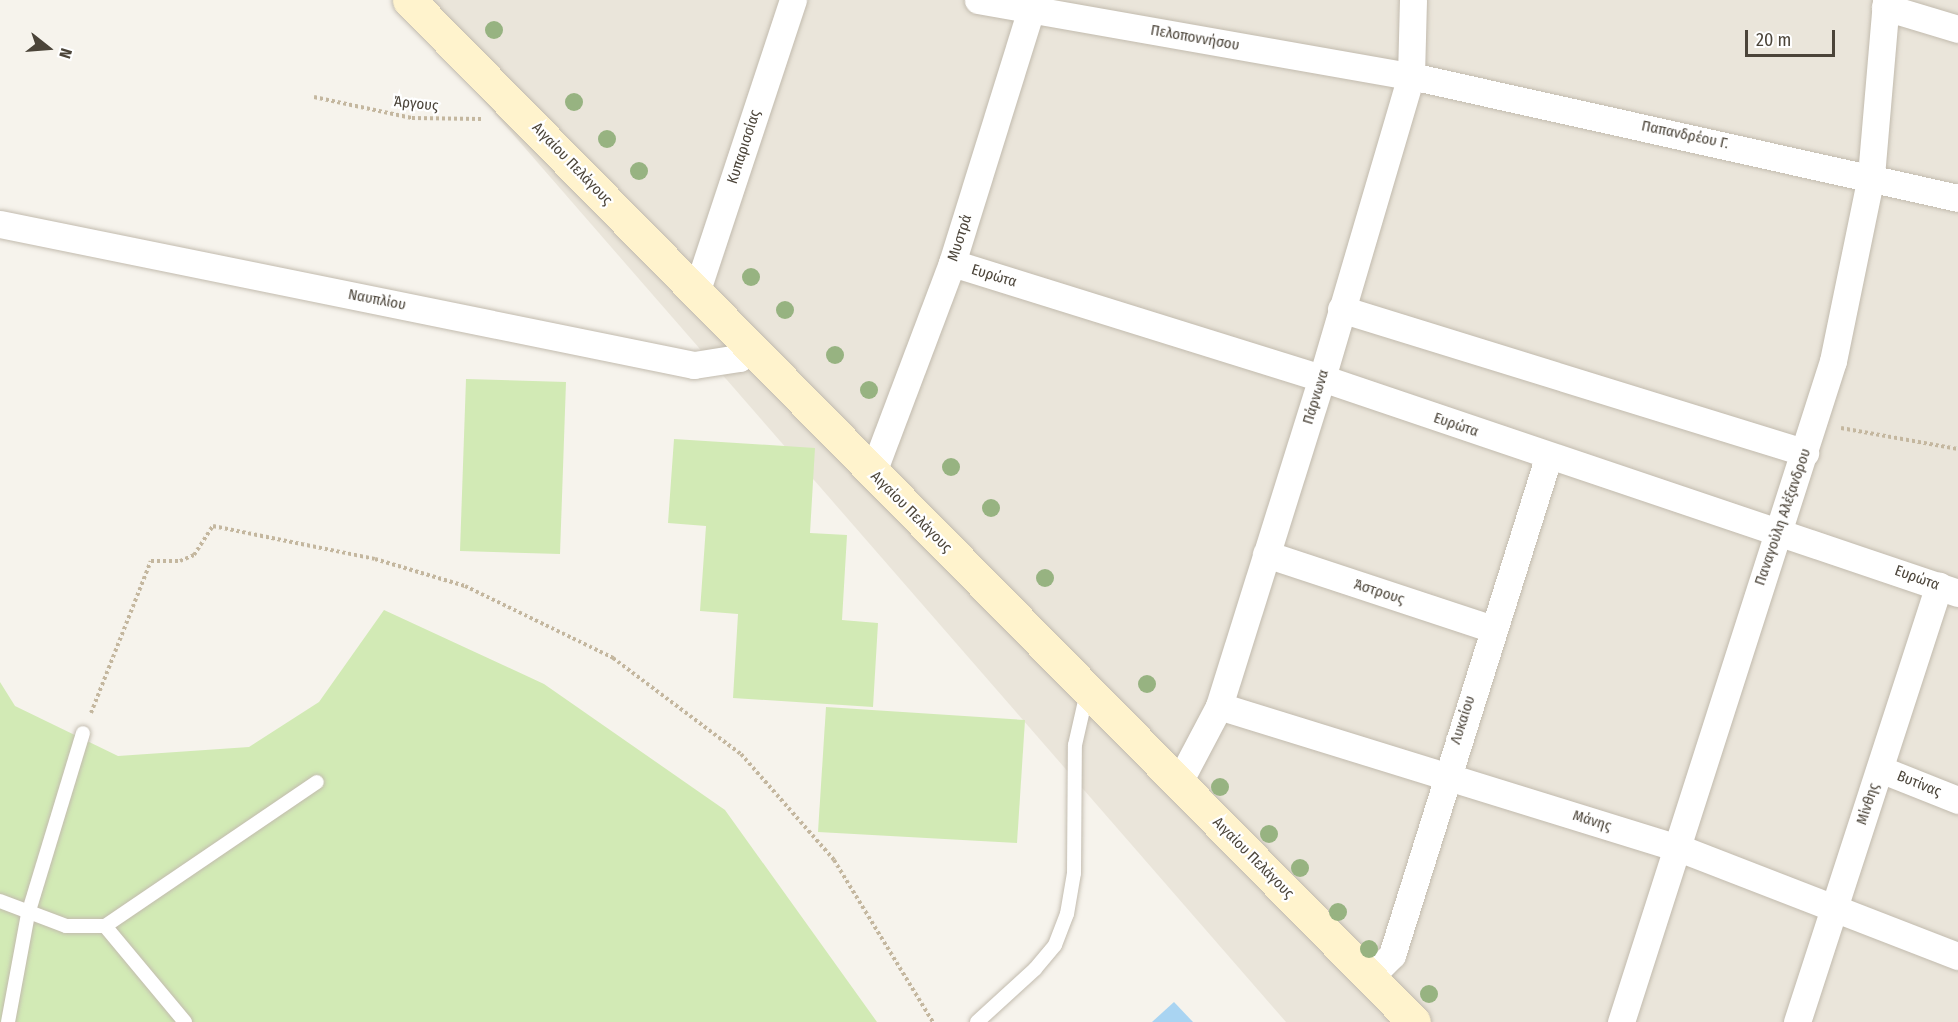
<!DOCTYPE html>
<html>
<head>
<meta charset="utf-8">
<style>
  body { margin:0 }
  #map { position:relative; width:1958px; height:1022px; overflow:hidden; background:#f6f3ec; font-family:"Fira Sans Condensed",sans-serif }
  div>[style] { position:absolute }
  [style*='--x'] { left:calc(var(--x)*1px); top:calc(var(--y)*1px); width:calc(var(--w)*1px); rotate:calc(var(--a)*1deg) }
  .residential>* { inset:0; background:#eae5da }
  .green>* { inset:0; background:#d2eab5 }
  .water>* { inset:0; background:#a9d4f2 }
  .path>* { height:4px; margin-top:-2px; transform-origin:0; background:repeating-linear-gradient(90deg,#c4b79f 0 3px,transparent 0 6px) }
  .roads { filter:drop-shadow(0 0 2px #c2bbae) drop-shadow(0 0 2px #c2bbae) }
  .lane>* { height:14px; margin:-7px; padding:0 7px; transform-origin:7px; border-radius:7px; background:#fff }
  .street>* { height:27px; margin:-13.5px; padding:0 13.5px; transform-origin:13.5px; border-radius:13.5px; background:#fff }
  .secondary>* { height:33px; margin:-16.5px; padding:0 16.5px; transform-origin:16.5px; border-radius:16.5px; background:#fff3cd }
  .trees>* { width:18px; height:18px; margin:-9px; border-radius:50%; background:#97b381 }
  span { translate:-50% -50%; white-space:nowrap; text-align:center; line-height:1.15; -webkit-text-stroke:4.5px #fff; paint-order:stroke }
  .street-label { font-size:15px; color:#4b4439 }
  .north { position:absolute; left:18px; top:18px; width:60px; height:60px; -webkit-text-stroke:4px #fff; paint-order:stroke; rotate:107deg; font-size:16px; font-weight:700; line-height:24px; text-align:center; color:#4b4439 }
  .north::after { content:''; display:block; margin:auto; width:21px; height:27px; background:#4b4439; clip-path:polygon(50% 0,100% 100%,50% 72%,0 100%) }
  .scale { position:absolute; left:1745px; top:30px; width:90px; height:27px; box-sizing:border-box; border:3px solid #4b4439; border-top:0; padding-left:8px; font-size:18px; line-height:21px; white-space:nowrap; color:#4b4439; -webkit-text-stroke:4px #fff; paint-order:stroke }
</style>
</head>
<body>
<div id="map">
  <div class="residential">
    <i style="clip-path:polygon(396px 0,1958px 0,1958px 1022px,1286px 1022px)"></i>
  </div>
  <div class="green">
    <i style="clip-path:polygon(466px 379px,566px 382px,560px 554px,460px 551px)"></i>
    <i style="clip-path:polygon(674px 439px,815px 448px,810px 533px,847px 535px,842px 620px,878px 623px,873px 707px,733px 698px,738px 614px,700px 611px,706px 526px,668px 523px)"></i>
    <i style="clip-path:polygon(384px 610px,544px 684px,725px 810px,877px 1022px,0 1022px,0 682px,15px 706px,118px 756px,249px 747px,319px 702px)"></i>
    <i style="clip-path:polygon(826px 707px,1025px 720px,1017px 843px,818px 832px)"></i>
  </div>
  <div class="water">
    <i style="clip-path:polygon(1174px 1002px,1193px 1022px,1152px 1022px)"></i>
  </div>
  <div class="path">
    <i style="--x:314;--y:97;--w:100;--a:12.1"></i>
    <i style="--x:412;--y:118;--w:69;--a:0.8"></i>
    <i style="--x:1841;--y:428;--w:119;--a:10.2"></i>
    <i style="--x:91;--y:713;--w:163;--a:-68.5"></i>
    <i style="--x:151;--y:561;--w:29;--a:0"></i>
    <i style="--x:180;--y:561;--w:15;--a:-23"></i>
    <i style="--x:194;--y:555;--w:35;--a:-57"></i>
    <i style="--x:213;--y:526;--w:165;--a:11.5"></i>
    <i style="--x:375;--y:559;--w:94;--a:16.7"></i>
    <i style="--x:465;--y:586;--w:165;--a:25.9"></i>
    <i style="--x:613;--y:658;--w:160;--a:36.9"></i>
    <i style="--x:741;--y:754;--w:141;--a:48.7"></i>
    <i style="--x:834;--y:860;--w:190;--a:58.6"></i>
  </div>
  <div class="roads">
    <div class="lane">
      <i style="--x:0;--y:901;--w:71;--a:20.7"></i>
      <i style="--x:66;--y:926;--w:39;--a:0"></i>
      <i style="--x:105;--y:926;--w:256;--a:-34.2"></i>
      <i style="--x:105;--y:926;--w:125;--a:50.2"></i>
      <i style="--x:8;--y:1022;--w:110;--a:-79.5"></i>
      <i style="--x:28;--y:914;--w:189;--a:-73.1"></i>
      <i style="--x:977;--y:1022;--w:79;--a:-42.4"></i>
      <i style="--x:1035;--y:969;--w:31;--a:-50"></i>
      <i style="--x:1055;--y:945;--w:33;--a:-69"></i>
      <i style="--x:1067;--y:914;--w:42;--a:-80.3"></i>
      <i style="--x:1074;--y:873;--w:128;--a:-89.6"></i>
      <i style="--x:1075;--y:745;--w:54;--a:-77.2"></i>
    </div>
    <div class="street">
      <i style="--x:978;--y:0;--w:440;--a:10"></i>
      <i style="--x:1411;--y:76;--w:560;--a:12.57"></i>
      <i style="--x:1885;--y:7;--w:76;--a:16.8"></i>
      <i style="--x:0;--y:224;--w:708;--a:11.48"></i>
      <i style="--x:694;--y:365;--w:46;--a:-8.8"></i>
      <i style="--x:739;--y:358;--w:15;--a:-48"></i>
      <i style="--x:952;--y:263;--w:387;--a:17.3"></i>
      <i style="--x:1322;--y:378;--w:671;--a:18.68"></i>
      <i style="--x:696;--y:293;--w:309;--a:-71.7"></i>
      <i style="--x:1341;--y:309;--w:486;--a:17.2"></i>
      <i style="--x:873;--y:472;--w:223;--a:-69.3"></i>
      <i style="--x:952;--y:263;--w:275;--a:-72.7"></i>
      <i style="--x:1266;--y:554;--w:239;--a:18.3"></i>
      <i style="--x:1219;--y:706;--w:481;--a:17.2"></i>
      <i style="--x:1679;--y:848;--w:299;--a:21.2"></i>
      <i style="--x:1880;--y:769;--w:84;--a:21.7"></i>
      <i style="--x:1179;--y:782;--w:86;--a:-62.2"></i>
      <i style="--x:1219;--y:706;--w:344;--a:-72.6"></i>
      <i style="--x:1322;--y:378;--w:315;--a:-73.6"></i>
      <i style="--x:1411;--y:76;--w:76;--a:-88.5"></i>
      <i style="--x:1370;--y:977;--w:31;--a:-45"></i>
      <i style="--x:1392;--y:955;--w:521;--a:-72.57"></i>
      <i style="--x:1621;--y:1022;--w:694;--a:-72.22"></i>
      <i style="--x:1833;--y:361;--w:189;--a:-78.4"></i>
      <i style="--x:1871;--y:176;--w:177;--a:-85.1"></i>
      <i style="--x:1797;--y:1022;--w:459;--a:-72"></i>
    </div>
    <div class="secondary">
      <i style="--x:409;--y:0;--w:1433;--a:45.48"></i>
    </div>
  </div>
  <div class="trees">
    <i style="left:494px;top:30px"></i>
    <i style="left:574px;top:102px"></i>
    <i style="left:607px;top:139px"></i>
    <i style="left:639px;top:171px"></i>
    <i style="left:751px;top:277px"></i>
    <i style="left:785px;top:310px"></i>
    <i style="left:835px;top:355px"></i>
    <i style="left:869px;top:390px"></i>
    <i style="left:951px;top:467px"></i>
    <i style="left:991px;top:508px"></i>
    <i style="left:1045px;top:578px"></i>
    <i style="left:1147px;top:684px"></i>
    <i style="left:1220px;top:787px"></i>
    <i style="left:1269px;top:834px"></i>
    <i style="left:1300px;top:868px"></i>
    <i style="left:1338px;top:912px"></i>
    <i style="left:1369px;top:949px"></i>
    <i style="left:1429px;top:994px"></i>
  </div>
  <div class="street-label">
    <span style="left:1195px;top:38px;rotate:10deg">Πελοποννήσου</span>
    <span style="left:416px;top:104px;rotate:6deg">Άργους</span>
    <span style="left:1685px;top:135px;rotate:12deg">Παπανδρέου Γ.</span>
    <span style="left:744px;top:147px;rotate:-72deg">Κυπαρισσίας</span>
    <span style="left:572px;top:164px;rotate:46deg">Αιγαίου Πελάγους</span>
    <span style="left:960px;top:238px;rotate:-72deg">Μυστρά</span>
    <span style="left:994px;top:276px;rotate:17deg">Ευρώτα</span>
    <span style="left:377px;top:300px;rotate:11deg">Ναυπλίου</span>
    <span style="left:1316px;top:397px;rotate:-73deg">Πάρνωνα</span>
    <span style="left:1456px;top:425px;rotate:19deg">Ευρώτα</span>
    <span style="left:911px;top:512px;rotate:45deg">Αιγαίου Πελάγους</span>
    <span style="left:1783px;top:517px;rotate:-71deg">Παναγούλη Αλέξανδρου</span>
    <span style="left:1917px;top:578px;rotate:20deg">Ευρώτα</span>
    <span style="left:1379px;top:592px;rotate:18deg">Άστρους</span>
    <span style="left:1463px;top:720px;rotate:-72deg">Λυκαίου</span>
    <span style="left:1919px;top:784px;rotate:22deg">Βυτίνας</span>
    <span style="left:1868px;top:804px;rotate:-72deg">Μίνθης</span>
    <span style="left:1592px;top:821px;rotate:17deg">Μάνης</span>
    <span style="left:1253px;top:858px;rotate:45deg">Αιγαίου Πελάγους</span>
  </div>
  <div class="north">N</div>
  <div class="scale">20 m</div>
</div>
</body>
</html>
